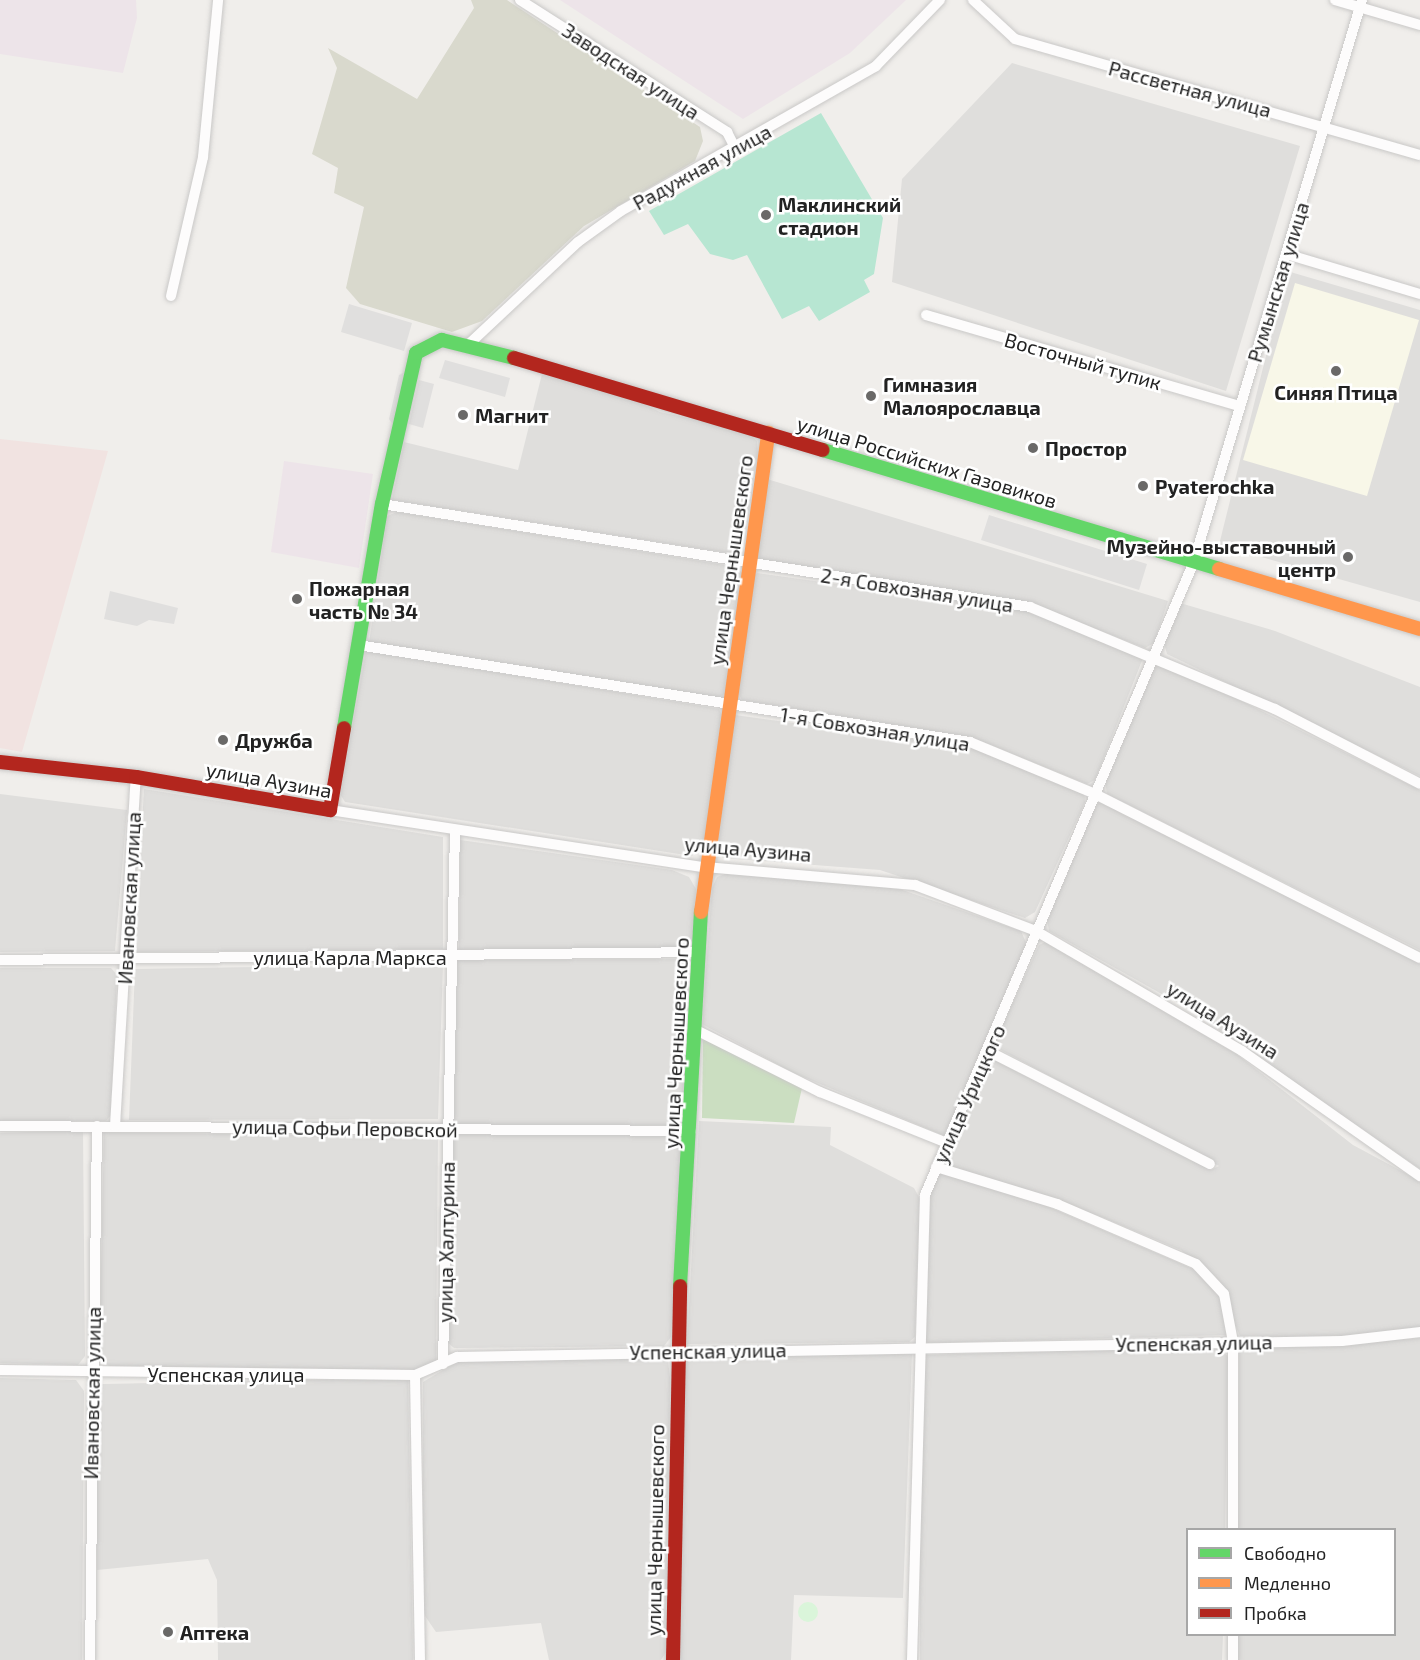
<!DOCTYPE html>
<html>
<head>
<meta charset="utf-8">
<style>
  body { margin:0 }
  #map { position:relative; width:1420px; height:1660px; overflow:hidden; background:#f0eeeb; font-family:"Exo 2",sans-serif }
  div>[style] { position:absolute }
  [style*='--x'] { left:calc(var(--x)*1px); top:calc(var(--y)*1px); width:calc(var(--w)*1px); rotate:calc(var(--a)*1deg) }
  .residential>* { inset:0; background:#dfdedc }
  .commercial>* { inset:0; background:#f1e3e1 }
  .industrial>* { inset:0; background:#ede4e9 }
  .education>* { inset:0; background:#f8f7e8 }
  .construction>* { inset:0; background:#d9d9cd }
  .forest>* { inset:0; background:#cbdec1 }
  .park>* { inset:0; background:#daf5da }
  .round { border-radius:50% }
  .pitch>* { inset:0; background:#b7e6d2 }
  .parking>* { inset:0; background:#e0dfde }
  .roads { filter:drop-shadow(0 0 2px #c9c8c7) drop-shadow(0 0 2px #c9c8c7) }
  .street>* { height:10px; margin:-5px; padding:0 5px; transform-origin:5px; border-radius:5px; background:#fdfcfc }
  .fast>* { height:14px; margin:-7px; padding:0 7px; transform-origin:7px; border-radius:7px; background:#63d668 }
  .slow>* { height:14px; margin:-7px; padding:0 7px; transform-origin:7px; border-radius:7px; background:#ff974d }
  .jam>* { height:14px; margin:-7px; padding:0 7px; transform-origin:7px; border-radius:7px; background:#b3261e }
  .dots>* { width:16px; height:16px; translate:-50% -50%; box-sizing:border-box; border:3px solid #fff; border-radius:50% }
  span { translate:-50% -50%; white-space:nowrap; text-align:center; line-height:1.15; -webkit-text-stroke:5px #fff; paint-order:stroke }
  .street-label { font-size:20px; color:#222 }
  .poi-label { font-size:20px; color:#222; font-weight:700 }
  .left { translate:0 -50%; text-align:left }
  .right { translate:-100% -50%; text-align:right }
  .legend { position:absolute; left:1186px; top:1528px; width:210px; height:108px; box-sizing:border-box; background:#fff; border:2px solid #a7a7a7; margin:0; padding:8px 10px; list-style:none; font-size:18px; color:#222 }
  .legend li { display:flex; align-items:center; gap:12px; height:30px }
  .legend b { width:30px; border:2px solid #a7a7a7 }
</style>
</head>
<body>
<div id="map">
  <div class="residential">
    <i style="clip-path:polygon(1012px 63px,1300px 146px,1226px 391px,892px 282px,902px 179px)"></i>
    <i style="clip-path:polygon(1287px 271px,1420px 310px,1420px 602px,1219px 545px)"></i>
    <i style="clip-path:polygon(542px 374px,635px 400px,660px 412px,745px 430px,757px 441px,758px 456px,742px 555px,392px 500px,404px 442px,518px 470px)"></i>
    <i style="clip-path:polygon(767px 479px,1168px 601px,1154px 643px,1145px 648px,1037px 606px,756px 559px)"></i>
    <i style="clip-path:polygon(397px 512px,736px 567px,742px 573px,727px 692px,719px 698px,369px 643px,387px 516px)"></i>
    <i style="clip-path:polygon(757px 573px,1023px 610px,1143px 658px,1095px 780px,1087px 784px,971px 737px,742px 700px,737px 691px,752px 578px)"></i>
    <i style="clip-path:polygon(1180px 603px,1275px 631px,1420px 687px,1420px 776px,1167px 654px,1164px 643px)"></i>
    <i style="clip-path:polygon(366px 651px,719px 709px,723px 718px,704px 843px,692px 856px,345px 802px,340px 794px)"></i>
    <i style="clip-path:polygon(1163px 662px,1420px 790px,1420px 950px,1107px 794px,1105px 781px,1155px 666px)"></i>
    <i style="clip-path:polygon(735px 715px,969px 747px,1084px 792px,1085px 802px,1035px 912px,1025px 918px,880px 870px,723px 858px,717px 851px)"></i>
    <i style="clip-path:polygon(144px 789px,443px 837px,443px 949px,135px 952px)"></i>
    <i style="clip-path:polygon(0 794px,127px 810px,115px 951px,0 952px)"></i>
    <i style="clip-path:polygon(1102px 801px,1420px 963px,1420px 1169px,1185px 1007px,1049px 931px,1047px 920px,1095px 805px)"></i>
    <i style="clip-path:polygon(460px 840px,672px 870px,689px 877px,696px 889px,694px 942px,689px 948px,459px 950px)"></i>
    <i style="clip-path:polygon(728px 873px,888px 885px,1021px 931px,1027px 945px,945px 1136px,794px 1073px,702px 1024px,712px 888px,717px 877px)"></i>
    <i style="clip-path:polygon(1045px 942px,1235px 1053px,1353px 1145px,1420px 1181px,1420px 1328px,1313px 1339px,1240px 1336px,1214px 1278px,1181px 1250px,1104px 1218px,945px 1166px,988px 1057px,1211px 1170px,1219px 1166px,999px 1049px,996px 1040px,1039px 945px)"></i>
    <i style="clip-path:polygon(690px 959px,684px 1125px,452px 1127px,457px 960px)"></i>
    <i style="clip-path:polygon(443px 964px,438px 1119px,129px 1120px,135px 969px)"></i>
    <i style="clip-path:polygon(0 968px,111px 968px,117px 975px,111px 1115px,106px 1121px,0 1121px)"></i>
    <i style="clip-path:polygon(699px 1121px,831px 1127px,830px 1145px,914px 1188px,920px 1199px,915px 1337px,909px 1342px,687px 1344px)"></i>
    <i style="clip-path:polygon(83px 1130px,85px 1356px,78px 1365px,0 1363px,0 1133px)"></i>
    <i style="clip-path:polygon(104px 1132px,438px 1137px,436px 1361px,414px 1370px,109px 1366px,99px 1358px)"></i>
    <i style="clip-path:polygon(457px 1134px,682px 1134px,671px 1337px,664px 1346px,454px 1348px,447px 1342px,451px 1141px)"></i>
    <i style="clip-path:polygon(941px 1173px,1035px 1201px,1193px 1269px,1219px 1294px,1227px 1335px,928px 1343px,923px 1339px,928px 1199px,934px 1177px)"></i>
    <i style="clip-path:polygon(1420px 1338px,1420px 1660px,1237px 1660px,1237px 1635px,1394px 1634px,1394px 1530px,1238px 1529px,1239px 1349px)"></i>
    <i style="clip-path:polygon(1219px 1346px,1228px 1357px,1225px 1529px,1188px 1530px,1188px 1634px,1223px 1635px,1222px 1660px,920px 1660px,920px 1361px,925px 1355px)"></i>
    <i style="clip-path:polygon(912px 1354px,903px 1598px,794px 1595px,791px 1660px,680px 1660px,685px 1362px,690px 1356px)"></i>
    <i style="clip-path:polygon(661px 1357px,668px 1360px,670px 1378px,666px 1652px,661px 1660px,549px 1660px,541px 1623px,436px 1632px,423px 1613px,423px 1382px,458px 1361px)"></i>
    <i style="clip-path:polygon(0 1378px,76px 1380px,84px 1391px,82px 1660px,0 1660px)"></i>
    <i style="clip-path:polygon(408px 1378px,413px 1660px,218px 1660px,217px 1580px,208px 1559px,97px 1570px,95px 1389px,103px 1384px)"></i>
  </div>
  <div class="commercial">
    <i style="clip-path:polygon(0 439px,108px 451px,22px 752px,0 748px)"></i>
  </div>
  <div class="industrial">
    <i style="clip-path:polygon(0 0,136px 0,137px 18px,123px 73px,0 54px)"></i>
    <i style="clip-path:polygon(560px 0,906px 0,850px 53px,743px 119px)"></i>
    <i style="clip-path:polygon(284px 461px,373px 474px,359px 568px,271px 552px)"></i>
  </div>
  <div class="education">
    <i style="clip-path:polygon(1295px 283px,1419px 320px,1367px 496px,1243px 460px)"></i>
  </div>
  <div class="construction">
    <i style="clip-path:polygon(471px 0,507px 0,700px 127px,703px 141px,695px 161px,584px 226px,482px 321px,452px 332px,360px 304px,346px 288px,364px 207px,334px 193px,338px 168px,312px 154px,337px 68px,328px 48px,417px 99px,474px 8px)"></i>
  </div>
  <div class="forest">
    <i style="clip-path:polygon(703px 1039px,802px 1088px,794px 1123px,702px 1118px)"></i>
  </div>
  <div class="park">
    <i class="round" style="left:798px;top:1602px;width:20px;height:20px"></i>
  </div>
  <div class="pitch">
    <i style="clip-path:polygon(821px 113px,883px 218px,874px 274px,864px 280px,870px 292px,819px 321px,809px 306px,782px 319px,747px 255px,733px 260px,710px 254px,688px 224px,664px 235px,649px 211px)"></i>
  </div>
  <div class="parking">
    <i style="clip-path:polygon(349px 304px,412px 323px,404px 351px,341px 332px)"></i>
    <i style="clip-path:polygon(445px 360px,510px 378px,505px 397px,439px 378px)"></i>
    <i style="clip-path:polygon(407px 371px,394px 426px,389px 419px,399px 375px)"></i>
    <i style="clip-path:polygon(419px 380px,434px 384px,423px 428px,409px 424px)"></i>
    <i style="clip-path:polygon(989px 515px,1147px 564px,1139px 590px,981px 540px)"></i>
    <i style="clip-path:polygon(110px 591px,178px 608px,174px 624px,149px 620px,137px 626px,104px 619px)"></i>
  </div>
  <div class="roads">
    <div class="street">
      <i style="--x:520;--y:0;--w:246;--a:32.5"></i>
      <i style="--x:727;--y:132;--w:18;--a:63"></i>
      <i style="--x:973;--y:0;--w:57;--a:42.9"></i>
      <i style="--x:1015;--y:39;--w:421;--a:16"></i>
      <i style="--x:1335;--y:0;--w:89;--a:16.4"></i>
      <i style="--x:1286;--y:254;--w:140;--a:16.6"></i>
      <i style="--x:171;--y:296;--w:143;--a:-77"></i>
      <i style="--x:203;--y:157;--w:158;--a:-84.5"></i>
      <i style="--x:926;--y:315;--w:327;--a:16.2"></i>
      <i style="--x:469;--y:344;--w:149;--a:-43.1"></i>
      <i style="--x:578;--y:242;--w:53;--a:-35.8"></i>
      <i style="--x:621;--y:211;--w:293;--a:-29.6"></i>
      <i style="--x:876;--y:66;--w:92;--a:-45.9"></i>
      <i style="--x:382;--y:504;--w:656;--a:9.03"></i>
      <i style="--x:1030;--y:607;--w:265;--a:22.6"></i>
      <i style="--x:1275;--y:709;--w:163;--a:27.3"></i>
      <i style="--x:358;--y:645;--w:620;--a:9.01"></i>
      <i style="--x:970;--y:742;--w:133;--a:22.5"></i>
      <i style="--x:1093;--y:793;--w:366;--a:26.8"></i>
      <i style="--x:330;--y:810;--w:378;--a:8.7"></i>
      <i style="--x:704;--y:867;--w:212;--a:4.9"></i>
      <i style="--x:915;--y:885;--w:129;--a:20.8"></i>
      <i style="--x:1036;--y:931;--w:238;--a:30.2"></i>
      <i style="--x:1242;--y:1051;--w:218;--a:35.1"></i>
      <i style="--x:0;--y:960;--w:700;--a:-0.65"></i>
      <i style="--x:696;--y:1030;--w:139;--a:26.6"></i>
      <i style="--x:820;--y:1092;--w:137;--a:21.9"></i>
      <i style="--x:988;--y:1051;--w:249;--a:27"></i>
      <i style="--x:0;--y:1126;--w:691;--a:0.41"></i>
      <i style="--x:115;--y:1126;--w:350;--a:-86.6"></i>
      <i style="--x:936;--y:1167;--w:127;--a:17"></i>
      <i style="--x:1057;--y:1204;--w:151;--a:23.3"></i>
      <i style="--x:1196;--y:1264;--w:41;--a:47"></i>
      <i style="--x:1224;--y:1294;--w:49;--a:79.4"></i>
      <i style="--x:1233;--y:1342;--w:188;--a:90"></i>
      <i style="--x:443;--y:1364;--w:531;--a:-88.71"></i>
      <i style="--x:0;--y:1370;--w:415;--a:0.7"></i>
      <i style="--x:415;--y:1375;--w:46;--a:-23.2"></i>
      <i style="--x:457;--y:1357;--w:885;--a:-1.04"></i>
      <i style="--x:1342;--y:1341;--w:79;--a:-6.6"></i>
      <i style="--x:415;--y:1375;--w:285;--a:89"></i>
      <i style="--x:1233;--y:1634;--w:26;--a:90"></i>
      <i style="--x:90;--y:1660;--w:534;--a:-89.25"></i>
      <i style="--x:912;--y:1660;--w:465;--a:-88.4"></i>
      <i style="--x:925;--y:1195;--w:686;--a:-66.99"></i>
      <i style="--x:1193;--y:564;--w:589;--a:-73.32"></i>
    </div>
    <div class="fast">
      <i style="--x:823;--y:450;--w:413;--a:16.7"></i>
      <i style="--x:344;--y:728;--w:227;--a:-80.4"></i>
      <i style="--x:382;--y:504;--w:155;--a:-77.3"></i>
      <i style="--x:416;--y:353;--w:29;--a:-27"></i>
      <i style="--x:442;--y:340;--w:74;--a:14"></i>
      <i style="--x:680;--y:1286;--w:375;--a:-86.8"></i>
    </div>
    <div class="slow">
      <i style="--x:1219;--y:569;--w:210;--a:16.6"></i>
      <i style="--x:701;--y:912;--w:484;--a:-82"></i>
    </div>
    <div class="jam">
      <i style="--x:514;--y:358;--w:322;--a:16.6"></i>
      <i style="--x:0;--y:762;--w:137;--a:6.3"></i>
      <i style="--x:136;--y:777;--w:197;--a:9.7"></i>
      <i style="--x:330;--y:810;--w:83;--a:-80.3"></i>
      <i style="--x:673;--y:1660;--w:374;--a:-88.9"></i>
    </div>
  </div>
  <div class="dots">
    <i style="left:766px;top:215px;background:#6a6968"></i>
    <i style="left:1336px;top:371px;background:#6a6968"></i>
    <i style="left:871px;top:396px;background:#6a6968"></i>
    <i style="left:463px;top:415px;background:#6a6968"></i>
    <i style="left:1033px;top:448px;background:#6a6968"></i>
    <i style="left:1143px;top:486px;background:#6a6968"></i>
    <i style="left:1348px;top:557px;background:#6a6968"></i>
    <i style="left:297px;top:599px;background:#6a6968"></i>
    <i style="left:223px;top:740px;background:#6a6968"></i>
    <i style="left:168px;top:1632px;background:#6a6968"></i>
  </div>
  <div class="street-label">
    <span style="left:631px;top:71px;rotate:33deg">Заводская улица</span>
    <span style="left:1190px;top:89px;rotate:15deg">Рассветная улица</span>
    <span style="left:702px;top:167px;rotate:-29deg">Радужная улица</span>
    <span style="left:1278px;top:282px;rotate:-73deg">Румынская улица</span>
    <span style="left:1083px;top:361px;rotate:16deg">Восточный тупик</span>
    <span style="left:927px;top:462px;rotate:17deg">улица Российских Газовиков</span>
    <span style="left:731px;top:560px;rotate:-82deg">улица Чернышевского</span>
    <span style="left:917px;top:590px;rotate:9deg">2-я Совхозная улица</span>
    <span style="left:875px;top:729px;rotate:9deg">1-я Совхозная улица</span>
    <span style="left:269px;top:780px;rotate:10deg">улица Аузина</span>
    <span style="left:748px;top:849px;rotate:5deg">улица Аузина</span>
    <span style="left:129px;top:898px;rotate:-87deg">Ивановская улица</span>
    <span style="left:350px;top:957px">улица Карла Маркса</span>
    <span style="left:1223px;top:1020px;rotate:32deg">улица Аузина</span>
    <span style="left:676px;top:1043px;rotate:-87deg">улица Чернышевского</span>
    <span style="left:969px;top:1094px;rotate:-66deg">улица Урицкого</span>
    <span style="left:345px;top:1128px;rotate:1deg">улица Софьи Перовской</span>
    <span style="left:446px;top:1242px;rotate:-89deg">улица Халтурина</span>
    <span style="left:1194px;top:1343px;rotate:-1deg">Успенская улица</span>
    <span style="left:708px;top:1351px;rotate:-1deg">Успенская улица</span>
    <span style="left:226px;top:1374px">Успенская улица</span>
    <span style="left:92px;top:1393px;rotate:-89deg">Ивановская улица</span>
    <span style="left:655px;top:1530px;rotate:-89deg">улица Чернышевского</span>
  </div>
  <div class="poi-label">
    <span class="left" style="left:778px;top:216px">Маклинский<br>стадион</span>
    <span class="left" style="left:883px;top:396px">Гимназия<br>Малоярославца</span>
    <span style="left:1336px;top:392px">Синяя Птица</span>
    <span class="left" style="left:475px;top:415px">Магнит</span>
    <span class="left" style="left:1045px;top:448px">Простор</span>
    <span class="left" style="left:1155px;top:486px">Pyaterochka</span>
    <span class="right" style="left:1336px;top:558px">Музейно-выставочный<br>центр</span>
    <span class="left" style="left:309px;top:600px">Пожарная<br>часть № 34</span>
    <span class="left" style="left:235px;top:740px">Дружба</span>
    <span class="left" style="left:180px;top:1632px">Аптека</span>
  </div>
  <ul class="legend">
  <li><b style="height:8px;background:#63d668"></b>Свободно</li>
  <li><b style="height:8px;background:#ff974d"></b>Медленно</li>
  <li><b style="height:8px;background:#b3261e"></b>Пробка</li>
  </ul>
</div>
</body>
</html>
